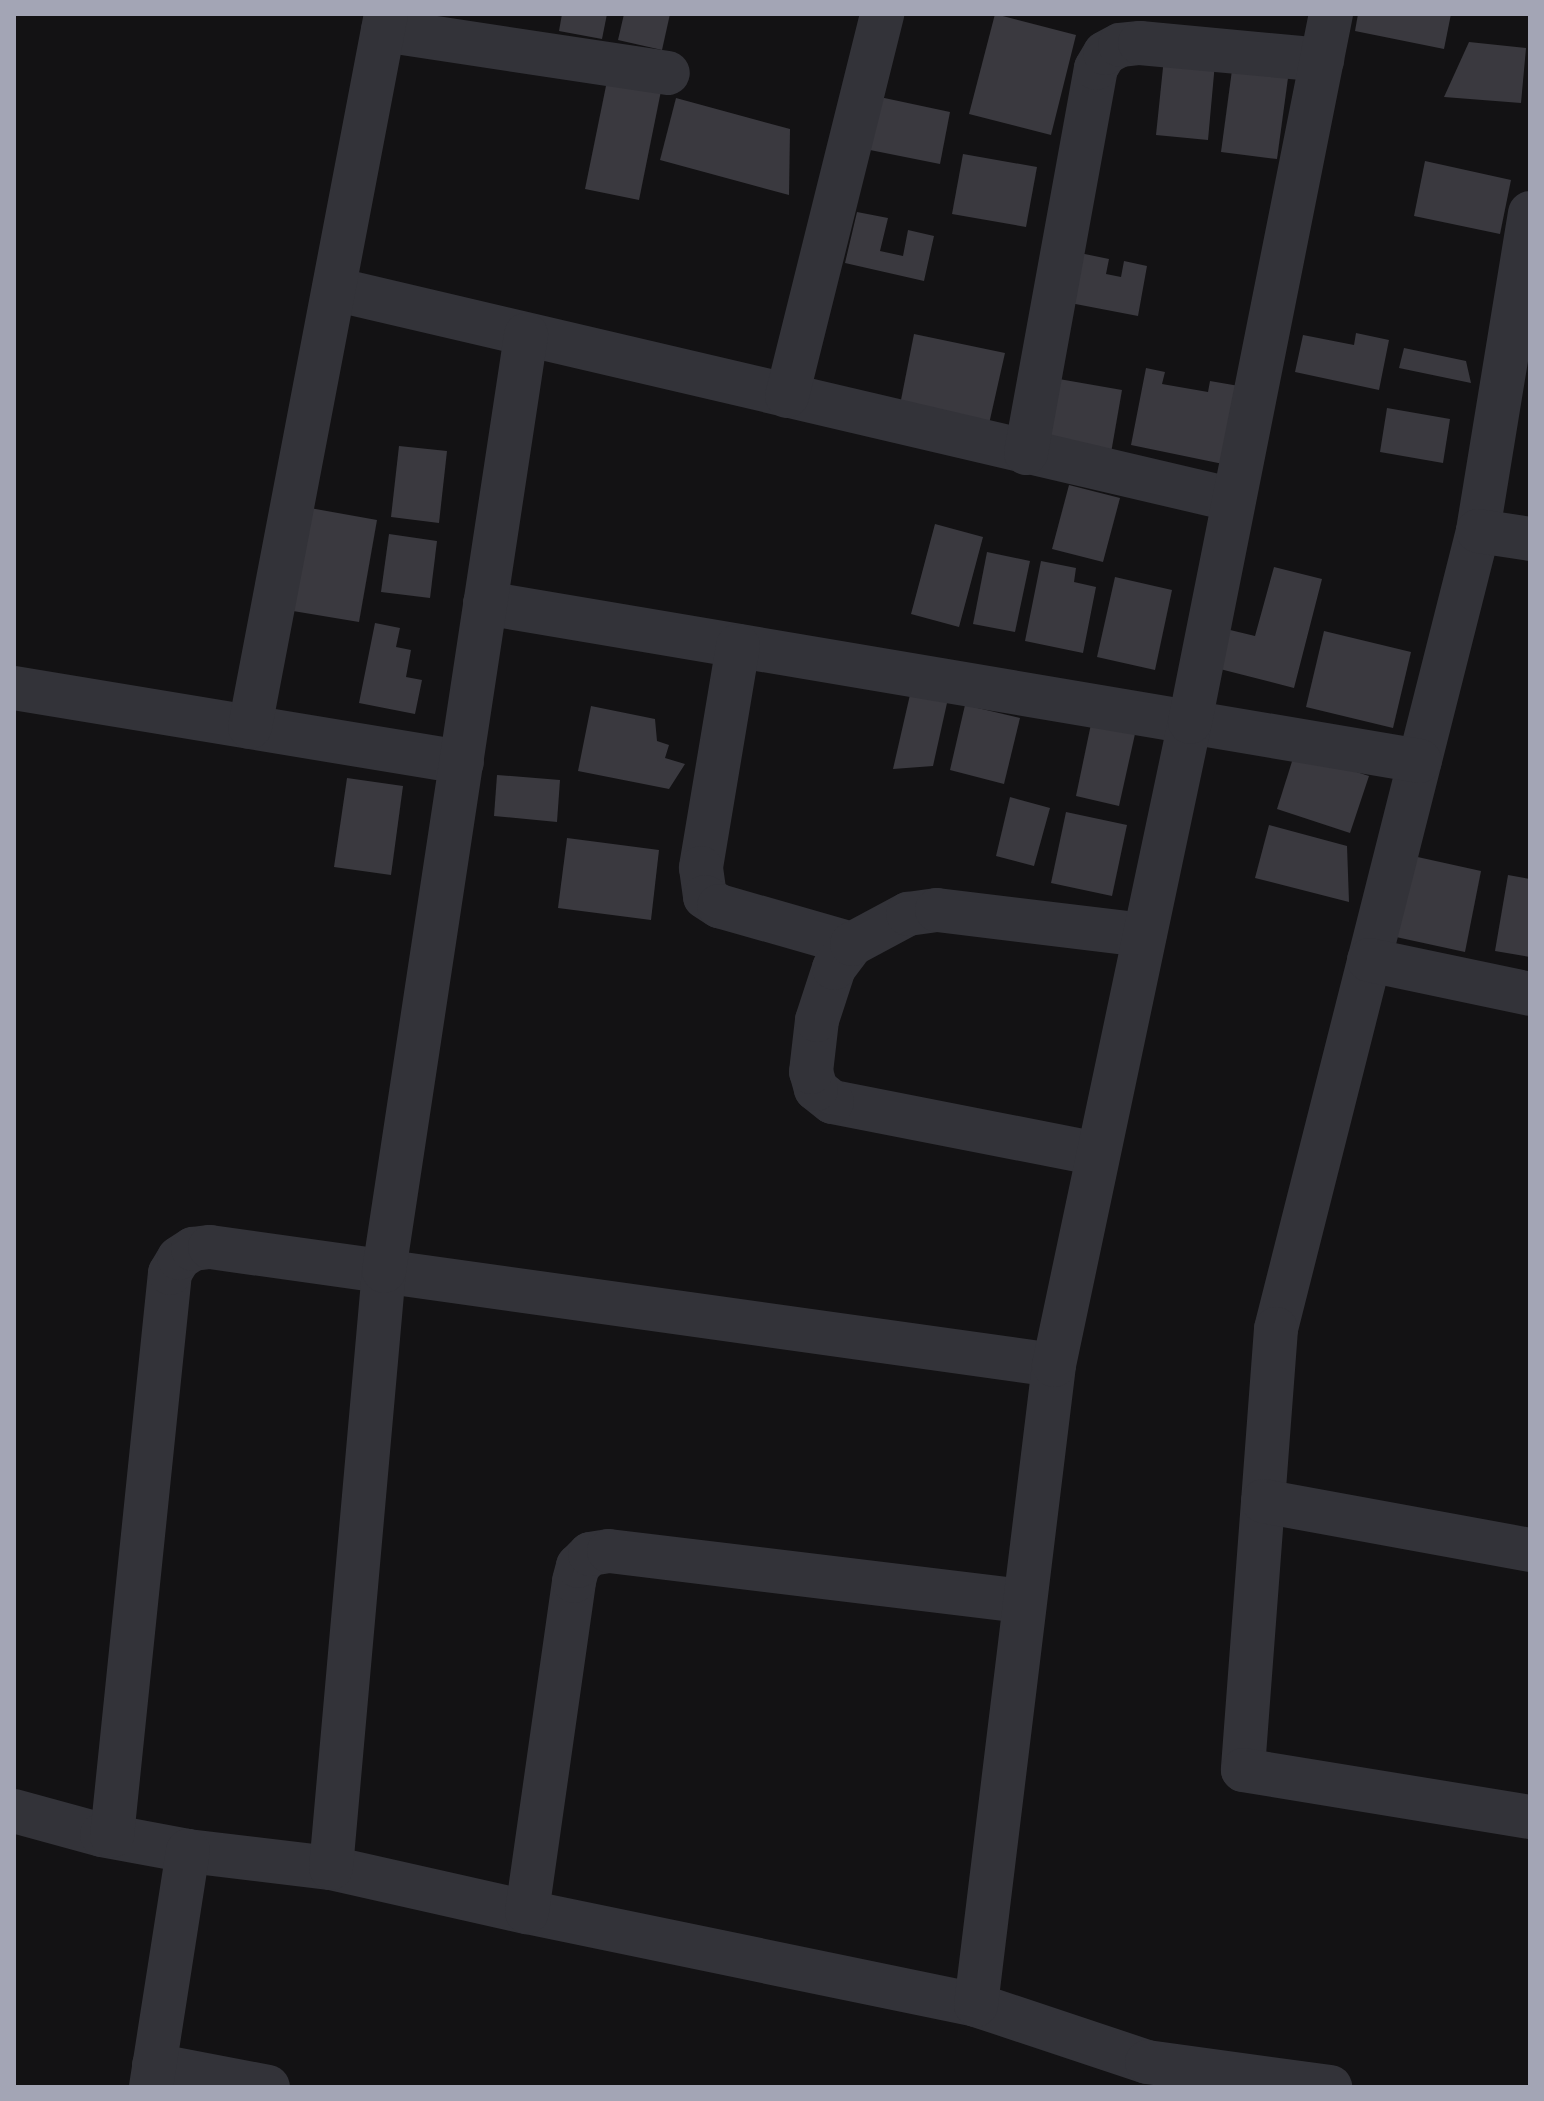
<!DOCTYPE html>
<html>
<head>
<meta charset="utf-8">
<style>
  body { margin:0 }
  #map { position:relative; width:1544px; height:2101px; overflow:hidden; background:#131214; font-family:"Golos Text",sans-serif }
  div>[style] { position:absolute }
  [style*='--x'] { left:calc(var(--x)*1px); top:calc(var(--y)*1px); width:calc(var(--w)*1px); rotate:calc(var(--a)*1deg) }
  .building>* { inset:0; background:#3a393f }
  .minor>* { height:44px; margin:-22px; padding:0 22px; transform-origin:22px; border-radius:22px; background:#333339 }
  span { translate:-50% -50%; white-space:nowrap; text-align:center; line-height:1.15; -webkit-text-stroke:6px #0e0d0f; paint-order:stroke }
  .frame { position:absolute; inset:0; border:16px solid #a3a5b5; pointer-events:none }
</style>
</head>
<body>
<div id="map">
  <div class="building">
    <i style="clip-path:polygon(562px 14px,607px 14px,602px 39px,559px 31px)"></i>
    <i style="clip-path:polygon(624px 14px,670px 14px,662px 50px,618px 40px)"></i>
    <i style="clip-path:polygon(995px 14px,1076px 35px,1051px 135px,969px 114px)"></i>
    <i style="clip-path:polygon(1358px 14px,1451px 14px,1444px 49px,1355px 31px)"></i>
    <i style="clip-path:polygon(1469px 42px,1526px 48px,1521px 103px,1444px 97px)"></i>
    <i style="clip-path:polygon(1164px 58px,1215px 63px,1208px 140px,1156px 135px)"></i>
    <i style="clip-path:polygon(1232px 70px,1288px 78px,1277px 159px,1221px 152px)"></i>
    <i style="clip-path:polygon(608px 76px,662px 86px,639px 200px,585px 189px)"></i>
    <i style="clip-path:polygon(875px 96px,950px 112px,940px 164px,865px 149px)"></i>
    <i style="clip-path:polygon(676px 98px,790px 129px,789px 195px,660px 160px)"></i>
    <i style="clip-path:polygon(963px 154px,1037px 167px,1026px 227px,952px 214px)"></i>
    <i style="clip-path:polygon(1425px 161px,1511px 180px,1500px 234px,1414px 216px)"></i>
    <i style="clip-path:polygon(857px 212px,888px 218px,880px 251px,903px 256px,908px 230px,934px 236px,924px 281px,845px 263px)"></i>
    <i style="clip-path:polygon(1075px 252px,1109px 259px,1106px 274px,1121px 277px,1124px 261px,1147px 266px,1138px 316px,1065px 302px)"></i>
    <i style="clip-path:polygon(1356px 333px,1389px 340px,1379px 390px,1295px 372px,1303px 335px,1354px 345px)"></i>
    <i style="clip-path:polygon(914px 334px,1005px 353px,989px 424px,900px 405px)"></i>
    <i style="clip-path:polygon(1404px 348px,1466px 361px,1471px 383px,1399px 368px)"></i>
    <i style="clip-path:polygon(1146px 368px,1165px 372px,1162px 384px,1208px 392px,1210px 381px,1239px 386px,1223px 464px,1131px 445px)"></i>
    <i style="clip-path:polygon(1059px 379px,1122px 390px,1111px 453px,1048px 441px)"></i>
    <i style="clip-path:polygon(1387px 408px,1450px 419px,1443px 463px,1380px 452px)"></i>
    <i style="clip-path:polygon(399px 446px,447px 451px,439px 523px,391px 517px)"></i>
    <i style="clip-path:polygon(1069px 485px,1120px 498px,1103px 562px,1052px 549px)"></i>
    <i style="clip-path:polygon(310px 508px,377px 520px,359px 622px,293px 611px)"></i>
    <i style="clip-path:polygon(935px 524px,983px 537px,959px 627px,911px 614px)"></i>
    <i style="clip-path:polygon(389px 534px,437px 541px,430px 598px,381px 592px)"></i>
    <i style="clip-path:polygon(987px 552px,1030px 561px,1015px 632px,973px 624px)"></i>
    <i style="clip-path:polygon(1041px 561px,1076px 568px,1074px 582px,1096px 587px,1083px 653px,1025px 641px)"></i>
    <i style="clip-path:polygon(1274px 567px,1322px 579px,1294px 688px,1216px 668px,1226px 629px,1255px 636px)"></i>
    <i style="clip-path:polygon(1115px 577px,1172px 590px,1155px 670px,1097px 657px)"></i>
    <i style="clip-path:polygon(375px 623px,400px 628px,396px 647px,411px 650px,406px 677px,422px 680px,415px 714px,359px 703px)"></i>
    <i style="clip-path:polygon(1324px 631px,1411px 652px,1393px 728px,1306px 707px)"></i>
    <i style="clip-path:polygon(912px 686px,949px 694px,933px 766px,893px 769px)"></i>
    <i style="clip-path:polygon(965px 705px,1020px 718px,1004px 784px,950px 770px)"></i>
    <i style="clip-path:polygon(591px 706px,655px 719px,657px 741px,669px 745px,665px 758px,685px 764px,669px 789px,578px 771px)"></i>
    <i style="clip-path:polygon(1091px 724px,1135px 734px,1119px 806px,1076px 796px)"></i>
    <i style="clip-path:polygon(1295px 752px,1369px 776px,1350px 833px,1277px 809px)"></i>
    <i style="clip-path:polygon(497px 775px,560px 780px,557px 822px,494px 816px)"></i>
    <i style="clip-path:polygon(347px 778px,403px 786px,391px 875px,334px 867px)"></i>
    <i style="clip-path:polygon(1010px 797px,1050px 808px,1034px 866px,996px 856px)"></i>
    <i style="clip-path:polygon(1066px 812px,1127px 825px,1112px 896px,1051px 883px)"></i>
    <i style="clip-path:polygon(1269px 825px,1347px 846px,1349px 902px,1255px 878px)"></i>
    <i style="clip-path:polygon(567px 838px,659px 850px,651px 920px,558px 908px)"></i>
    <i style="clip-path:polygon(1413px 856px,1481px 871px,1465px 952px,1396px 937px)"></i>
    <i style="clip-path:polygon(1508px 875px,1530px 879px,1530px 957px,1495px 951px)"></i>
  </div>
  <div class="minor">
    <i style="--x:383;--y:30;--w:288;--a:8.6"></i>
    <i style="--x:1530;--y:213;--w:322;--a:99.3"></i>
    <i style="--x:1478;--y:531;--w:823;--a:104.21"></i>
    <i style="--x:1276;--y:1329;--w:442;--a:94.3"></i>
    <i style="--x:1243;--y:1770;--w:291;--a:9.3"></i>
    <i style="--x:334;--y:289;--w:924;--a:13.19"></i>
    <i style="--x:787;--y:396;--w:394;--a:-76"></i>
    <i style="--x:1026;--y:453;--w:391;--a:-79.7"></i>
    <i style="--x:1096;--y:68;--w:17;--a:-59"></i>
    <i style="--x:1105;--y:53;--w:17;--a:-28"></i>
    <i style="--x:1120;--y:45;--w:20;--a:-6"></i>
    <i style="--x:1140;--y:43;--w:183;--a:5.3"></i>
    <i style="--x:1478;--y:531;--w:53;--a:8.7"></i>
    <i style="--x:485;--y:603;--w:948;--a:9.59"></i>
    <i style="--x:738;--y:646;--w:225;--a:99.5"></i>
    <i style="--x:701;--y:868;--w:29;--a:82"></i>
    <i style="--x:705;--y:897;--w:17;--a:33"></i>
    <i style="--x:719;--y:906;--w:138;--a:15.9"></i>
    <i style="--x:14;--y:688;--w:454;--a:9.4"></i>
    <i style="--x:250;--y:727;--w:726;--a:-79.2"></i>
    <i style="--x:1369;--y:960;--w:165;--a:11.9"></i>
    <i style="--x:1098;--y:1154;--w:271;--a:-168.9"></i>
    <i style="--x:832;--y:1102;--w:21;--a:-141"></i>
    <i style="--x:816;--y:1089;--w:18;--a:-106"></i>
    <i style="--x:811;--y:1072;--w:52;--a:-83.4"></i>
    <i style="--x:817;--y:1020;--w:55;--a:-71.9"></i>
    <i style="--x:834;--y:968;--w:30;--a:-53"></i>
    <i style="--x:852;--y:944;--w:64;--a:-28.2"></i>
    <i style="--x:908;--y:914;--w:29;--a:-8"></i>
    <i style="--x:937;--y:910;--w:209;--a:6.9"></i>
    <i style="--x:1263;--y:1501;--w:271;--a:10.4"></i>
    <i style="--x:14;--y:1811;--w:91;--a:15.3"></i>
    <i style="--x:102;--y:1835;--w:87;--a:10.5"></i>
    <i style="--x:188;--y:1851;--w:144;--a:6.8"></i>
    <i style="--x:331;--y:1868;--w:201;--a:12.7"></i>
    <i style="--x:527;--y:1912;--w:459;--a:11.7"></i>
    <i style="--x:976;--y:2005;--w:180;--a:18.4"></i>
    <i style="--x:1147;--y:2062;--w:185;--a:7.8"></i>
    <i style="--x:112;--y:1836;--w:566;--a:-84.12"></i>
    <i style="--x:170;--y:1273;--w:17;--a:-59"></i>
    <i style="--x:179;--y:1258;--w:17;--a:-33"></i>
    <i style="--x:193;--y:1249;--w:17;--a:-7"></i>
    <i style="--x:210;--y:1247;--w:852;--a:7.96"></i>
    <i style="--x:331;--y:1868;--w:599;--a:-84.93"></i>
    <i style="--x:384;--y:1271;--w:947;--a:-81.37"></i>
    <i style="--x:527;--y:1912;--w:334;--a:-81.9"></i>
    <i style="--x:574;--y:1581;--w:16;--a:-75"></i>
    <i style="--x:578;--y:1566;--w:17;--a:-45"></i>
    <i style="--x:590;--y:1554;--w:19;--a:-9"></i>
    <i style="--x:609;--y:1551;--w:418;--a:6.9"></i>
    <i style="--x:976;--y:2005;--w:645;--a:-83.05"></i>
    <i style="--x:1054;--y:1365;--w:657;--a:-78.06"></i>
    <i style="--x:1190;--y:722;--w:722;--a:-78.74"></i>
    <i style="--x:154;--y:2065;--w:116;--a:10.9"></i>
    <i style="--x:151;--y:2087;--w:239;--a:-81.1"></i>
  </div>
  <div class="frame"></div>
</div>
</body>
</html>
